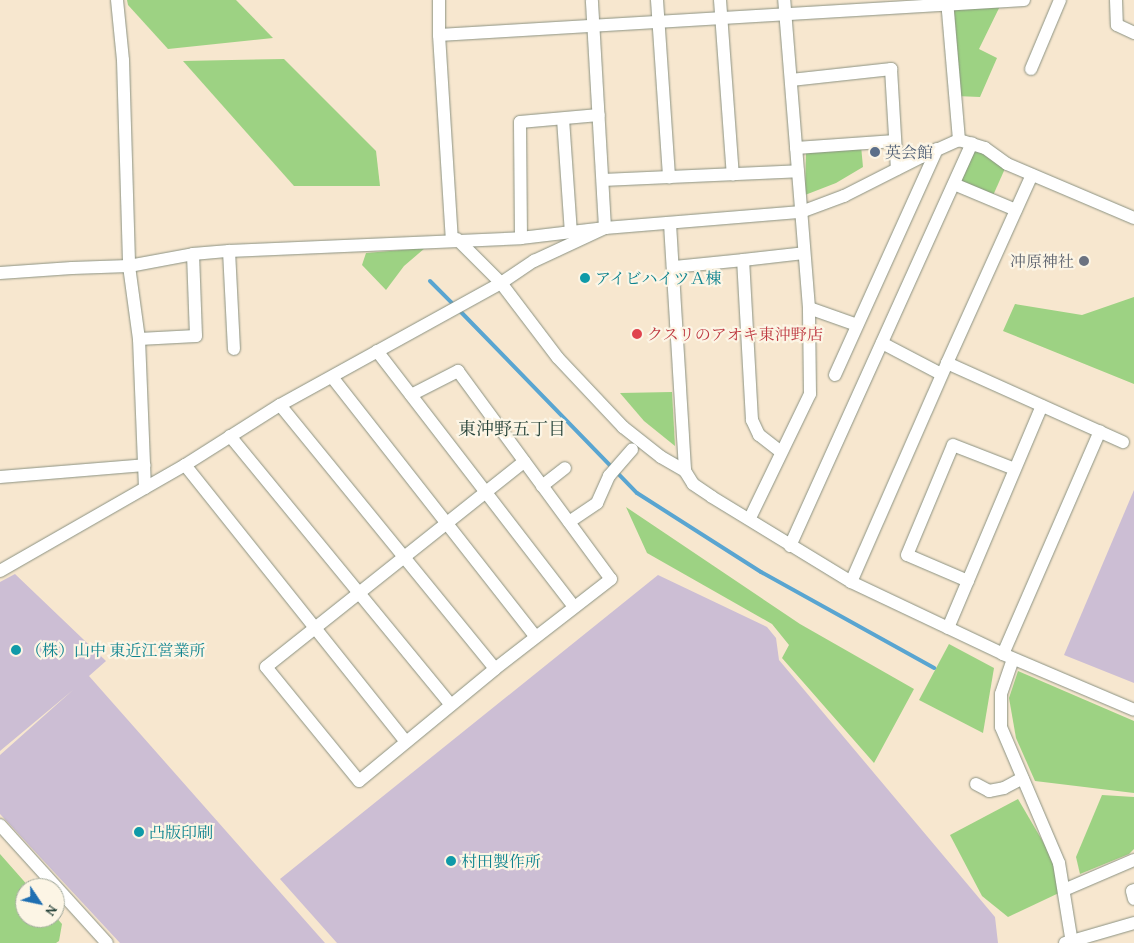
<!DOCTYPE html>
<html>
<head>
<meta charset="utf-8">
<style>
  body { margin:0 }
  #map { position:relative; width:1134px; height:943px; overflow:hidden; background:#f7e7cf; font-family:"Gentium Book Plus","Noto Serif JP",serif }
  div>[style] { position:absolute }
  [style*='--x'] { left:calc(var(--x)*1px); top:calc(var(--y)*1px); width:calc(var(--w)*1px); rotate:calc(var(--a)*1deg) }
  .industrial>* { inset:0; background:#ccbed4 }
  .green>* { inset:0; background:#9dd283 }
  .stream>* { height:4px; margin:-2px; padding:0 2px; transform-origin:2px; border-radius:2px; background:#59a5d1 }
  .roads { filter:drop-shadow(0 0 1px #8b9282) drop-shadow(0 0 1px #8b9282) }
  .minor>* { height:12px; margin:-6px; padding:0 6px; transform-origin:6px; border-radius:6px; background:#fff }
  .dots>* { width:14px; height:14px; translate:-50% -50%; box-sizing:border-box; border:2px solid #fcf5e5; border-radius:50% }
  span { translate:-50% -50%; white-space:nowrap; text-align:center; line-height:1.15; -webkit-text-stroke:4.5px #fcf5e5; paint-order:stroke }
  .service-label { font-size:16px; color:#4e5e75 }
  .left { translate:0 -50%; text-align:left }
  .worship-label { font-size:16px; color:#5b616d }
  .right { translate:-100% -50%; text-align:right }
  .culture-label { font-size:16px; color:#0d838f }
  .health-label { font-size:16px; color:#be3a42 }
  .neighbourhood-label { font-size:18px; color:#1f3d34 }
  .north { position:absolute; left:15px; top:878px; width:50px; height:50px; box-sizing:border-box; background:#fcf5e5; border:1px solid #a4ab9e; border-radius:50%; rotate:124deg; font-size:14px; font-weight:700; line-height:20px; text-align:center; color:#1f3d34 }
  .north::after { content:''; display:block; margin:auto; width:18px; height:22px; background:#1f6fb2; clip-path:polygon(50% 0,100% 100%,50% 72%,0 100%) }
</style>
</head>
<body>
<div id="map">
  <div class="industrial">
    <i style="clip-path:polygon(1134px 490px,1134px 683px,1064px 655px)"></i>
    <i style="clip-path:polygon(15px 574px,106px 661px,89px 676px,325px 943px,120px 943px,0 814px,0 755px,73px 690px,0 751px,0 582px)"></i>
    <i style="clip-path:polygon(658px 575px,767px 627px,776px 638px,779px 660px,995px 917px,998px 943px,337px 943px,280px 879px)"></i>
  </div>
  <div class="green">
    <i style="clip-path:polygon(127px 0,236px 0,273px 38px,168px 49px,128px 5px)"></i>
    <i style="clip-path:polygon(1002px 2px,979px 49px,997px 58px,980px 97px,956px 96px,948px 5px)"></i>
    <i style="clip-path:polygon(284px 59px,376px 151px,380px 186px,294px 186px,183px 61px)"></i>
    <i style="clip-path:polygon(972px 143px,1007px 164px,991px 200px,954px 184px)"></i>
    <i style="clip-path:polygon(861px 146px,863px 167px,836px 183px,805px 195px,806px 153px)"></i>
    <i style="clip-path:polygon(425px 248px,404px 266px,386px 290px,362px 265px,366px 253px)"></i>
    <i style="clip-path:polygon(1134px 297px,1134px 384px,1003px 331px,1015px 304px,1082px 315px)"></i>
    <i style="clip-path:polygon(672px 392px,675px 446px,644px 421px,620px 393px)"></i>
    <i style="clip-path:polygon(626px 507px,800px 624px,914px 689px,874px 763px,782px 658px,789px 645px,772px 624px,647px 553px)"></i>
    <i style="clip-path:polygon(949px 644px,994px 668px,983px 733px,919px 700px)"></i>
    <i style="clip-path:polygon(1018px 671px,1134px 721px,1134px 793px,1035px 781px,1016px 738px,1009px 698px)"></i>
    <i style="clip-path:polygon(1102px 795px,1134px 797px,1134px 849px,1129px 854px,1080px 874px,1076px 857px)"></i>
    <i style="clip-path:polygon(1018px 799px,1056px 864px,1061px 892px,1008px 917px,982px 896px,950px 835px)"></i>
    <i style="clip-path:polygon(0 854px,30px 888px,25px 888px,25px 918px,55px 916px,62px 924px,59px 941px,56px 943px,0 943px)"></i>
  </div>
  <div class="stream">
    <i style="--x:430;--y:281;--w:34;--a:45"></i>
    <i style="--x:459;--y:310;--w:255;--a:45.8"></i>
    <i style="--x:637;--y:493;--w:147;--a:32.5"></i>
    <i style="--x:761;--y:572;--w:198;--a:29"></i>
  </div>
  <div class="roads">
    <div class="minor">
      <i style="--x:117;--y:0;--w:60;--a:84.3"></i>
      <i style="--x:123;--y:60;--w:206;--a:88.3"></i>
      <i style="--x:129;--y:266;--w:74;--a:82.2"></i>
      <i style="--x:139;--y:339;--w:149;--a:87.7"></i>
      <i style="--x:439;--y:0;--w:35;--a:90"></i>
      <i style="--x:439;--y:35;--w:205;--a:86.4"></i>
      <i style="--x:657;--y:0;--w:178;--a:86.1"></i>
      <i style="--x:720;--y:0;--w:175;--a:85.8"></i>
      <i style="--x:947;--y:0;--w:141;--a:85.1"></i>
      <i style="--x:1116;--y:0;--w:25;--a:88"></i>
      <i style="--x:1117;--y:25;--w:19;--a:25"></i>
      <i style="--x:439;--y:35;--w:586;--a:-3.42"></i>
      <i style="--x:1031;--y:69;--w:75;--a:-67.2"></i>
      <i style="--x:791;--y:80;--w:101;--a:-6.3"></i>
      <i style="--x:891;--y:69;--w:100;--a:86.6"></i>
      <i style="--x:563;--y:119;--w:113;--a:86"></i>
      <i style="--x:796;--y:148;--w:99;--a:-4"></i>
      <i style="--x:603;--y:180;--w:195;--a:-2.6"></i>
      <i style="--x:954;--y:184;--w:67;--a:22.8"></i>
      <i style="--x:670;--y:224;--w:247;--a:86.5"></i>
      <i style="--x:521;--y:238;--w:116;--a:-90.5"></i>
      <i style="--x:520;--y:122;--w:79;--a:-5.1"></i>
      <i style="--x:457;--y:239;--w:62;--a:45"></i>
      <i style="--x:501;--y:283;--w:94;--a:52.8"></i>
      <i style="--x:558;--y:358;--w:95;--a:46.7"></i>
      <i style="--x:623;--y:427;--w:48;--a:38.3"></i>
      <i style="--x:661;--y:457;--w:28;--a:30"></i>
      <i style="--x:685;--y:471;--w:15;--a:58"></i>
      <i style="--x:693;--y:484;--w:23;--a:34"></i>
      <i style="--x:712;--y:497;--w:163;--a:31.4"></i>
      <i style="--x:851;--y:582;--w:168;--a:25.3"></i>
      <i style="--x:1003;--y:654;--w:142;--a:23.1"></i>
      <i style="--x:229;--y:251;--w:98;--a:87.1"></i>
      <i style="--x:673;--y:267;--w:70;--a:-5.7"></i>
      <i style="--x:0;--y:273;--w:72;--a:-4"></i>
      <i style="--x:72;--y:268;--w:57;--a:-2"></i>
      <i style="--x:129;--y:266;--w:65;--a:-10.6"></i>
      <i style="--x:193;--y:254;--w:36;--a:-5"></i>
      <i style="--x:229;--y:251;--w:292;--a:-2.5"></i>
      <i style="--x:521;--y:238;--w:85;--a:-6.8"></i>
      <i style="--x:605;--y:228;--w:228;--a:-93.3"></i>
      <i style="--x:809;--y:308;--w:51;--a:19.5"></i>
      <i style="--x:139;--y:339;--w:57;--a:-3"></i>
      <i style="--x:196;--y:336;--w:82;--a:-92.1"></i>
      <i style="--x:882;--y:343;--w:67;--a:27.7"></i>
      <i style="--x:377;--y:351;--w:323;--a:52.4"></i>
      <i style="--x:947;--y:363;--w:206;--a:-65.7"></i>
      <i style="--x:835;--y:375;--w:248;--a:-65.7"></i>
      <i style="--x:332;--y:377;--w:330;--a:51.9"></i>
      <i style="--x:411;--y:395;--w:53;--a:-27.1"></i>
      <i style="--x:458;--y:371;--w:258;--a:53.7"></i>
      <i style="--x:611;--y:579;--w:147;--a:142.2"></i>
      <i style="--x:495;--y:669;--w:176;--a:140.5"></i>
      <i style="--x:359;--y:781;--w:147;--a:-129.2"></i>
      <i style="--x:266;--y:667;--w:330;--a:-38.5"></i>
      <i style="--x:280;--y:405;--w:340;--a:50.8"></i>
      <i style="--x:230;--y:436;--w:348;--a:50.6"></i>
      <i style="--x:781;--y:452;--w:28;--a:-142"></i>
      <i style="--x:759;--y:435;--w:17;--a:-115"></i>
      <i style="--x:752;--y:420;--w:160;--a:-93.2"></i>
      <i style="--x:743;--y:260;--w:61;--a:-6.5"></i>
      <i style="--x:185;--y:465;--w:354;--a:51.4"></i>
      <i style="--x:0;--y:477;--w:145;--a:-4.7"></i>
      <i style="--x:542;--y:486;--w:29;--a:-38"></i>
      <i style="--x:750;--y:518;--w:138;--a:-64.2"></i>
      <i style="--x:810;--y:394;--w:86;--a:-90.7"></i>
      <i style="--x:809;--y:308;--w:309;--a:-94.6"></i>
      <i style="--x:569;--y:522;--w:34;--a:-34"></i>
      <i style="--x:597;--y:503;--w:30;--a:-66"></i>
      <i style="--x:609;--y:476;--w:35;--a:-49"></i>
      <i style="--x:790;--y:546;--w:442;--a:-65.7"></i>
      <i style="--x:0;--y:571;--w:213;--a:-29.8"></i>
      <i style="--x:185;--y:465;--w:112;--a:-32.3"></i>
      <i style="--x:280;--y:405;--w:252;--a:-28.9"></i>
      <i style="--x:501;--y:283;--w:40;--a:-34"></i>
      <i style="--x:534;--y:261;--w:78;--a:-24.9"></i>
      <i style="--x:605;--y:228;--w:197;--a:-4.7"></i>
      <i style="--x:801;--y:212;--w:46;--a:-20.4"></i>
      <i style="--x:844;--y:196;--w:86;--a:-26.9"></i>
      <i style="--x:921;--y:157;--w:42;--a:-24.1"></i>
      <i style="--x:959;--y:140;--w:27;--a:17"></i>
      <i style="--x:985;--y:148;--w:27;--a:36"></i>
      <i style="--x:1007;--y:164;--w:138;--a:23"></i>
      <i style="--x:968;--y:581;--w:66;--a:-156.9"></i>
      <i style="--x:907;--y:555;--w:119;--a:-67.3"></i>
      <i style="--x:953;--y:445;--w:66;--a:21.2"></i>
      <i style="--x:851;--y:582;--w:239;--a:-66.3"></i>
      <i style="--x:947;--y:363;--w:193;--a:24.2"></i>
      <i style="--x:948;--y:628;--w:241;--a:-67.1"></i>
      <i style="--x:1003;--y:654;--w:243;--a:-66.5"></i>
      <i style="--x:1013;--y:659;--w:37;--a:109"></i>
      <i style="--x:1001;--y:694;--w:33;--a:90"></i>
      <i style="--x:1001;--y:727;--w:148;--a:66.9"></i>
      <i style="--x:1059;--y:863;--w:81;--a:80.8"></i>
      <i style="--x:976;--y:784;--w:15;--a:28"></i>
      <i style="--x:989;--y:791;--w:15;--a:-11"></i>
      <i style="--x:1004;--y:788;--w:21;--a:-28"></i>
      <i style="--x:0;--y:825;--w:159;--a:47.8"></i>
      <i style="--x:1064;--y:890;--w:76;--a:-23.2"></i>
      <i style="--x:1134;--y:890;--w:2;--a:153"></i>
      <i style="--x:1132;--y:891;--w:8;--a:76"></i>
      <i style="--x:1065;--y:943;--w:72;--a:-16.2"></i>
    </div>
  </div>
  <div class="dots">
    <i style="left:875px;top:152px;background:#5c6f8a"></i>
    <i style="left:1084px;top:261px;background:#6b7280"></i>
    <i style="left:585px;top:278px;background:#0f9aa8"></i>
    <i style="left:637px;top:334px;background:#e0444e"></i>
    <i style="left:16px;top:650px;background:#0f9aa8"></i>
    <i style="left:139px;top:832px;background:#0f9aa8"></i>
    <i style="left:451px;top:861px;background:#0f9aa8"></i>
  </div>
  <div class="service-label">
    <span class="left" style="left:885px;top:152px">英会館</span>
  </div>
  <div class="worship-label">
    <span class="right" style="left:1074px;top:261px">冲原神社</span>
  </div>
  <div class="culture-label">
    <span class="left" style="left:595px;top:278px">アイビハイツＡ棟</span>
    <span class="left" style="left:26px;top:650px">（株）山中 東近江営業所</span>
    <span class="left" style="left:149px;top:832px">凸版印刷</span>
    <span class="left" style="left:461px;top:861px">村田製作所</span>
  </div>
  <div class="health-label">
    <span class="left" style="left:647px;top:334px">クスリのアオキ東沖野店</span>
  </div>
  <div class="neighbourhood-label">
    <span style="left:512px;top:429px">東沖野五丁目</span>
  </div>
  <div class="north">N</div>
</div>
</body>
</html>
